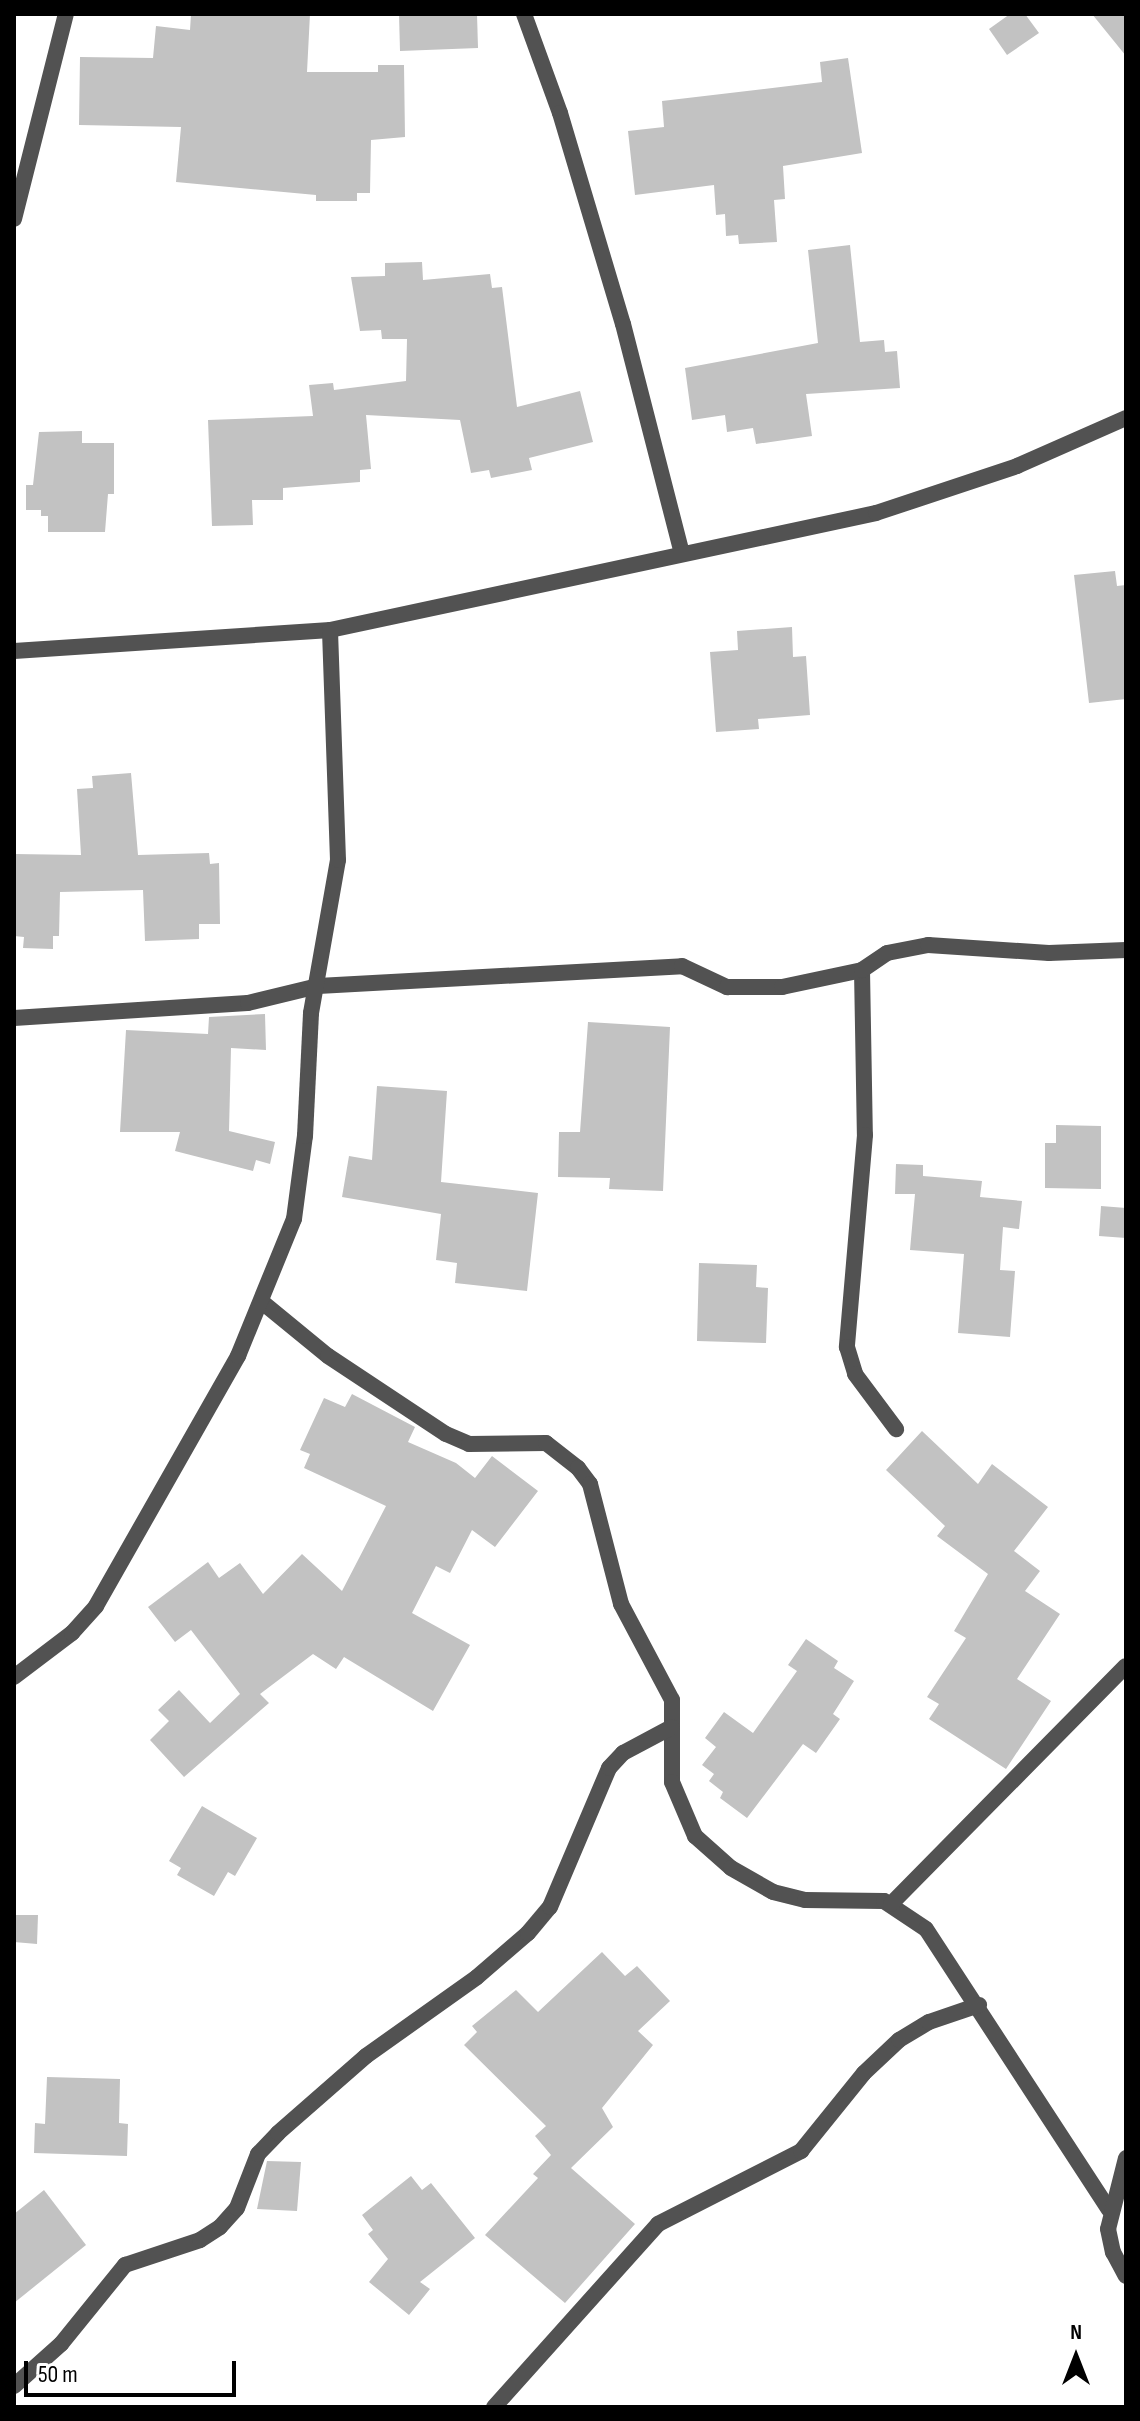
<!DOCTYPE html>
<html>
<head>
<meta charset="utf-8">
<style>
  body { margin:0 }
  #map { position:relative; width:1140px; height:2421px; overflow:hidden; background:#fff; font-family:"Sofia Sans Condensed",sans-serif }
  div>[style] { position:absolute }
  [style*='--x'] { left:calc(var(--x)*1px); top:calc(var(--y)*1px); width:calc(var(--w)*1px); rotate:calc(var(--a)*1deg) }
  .building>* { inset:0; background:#c2c2c2 }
  .street>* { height:16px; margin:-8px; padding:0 8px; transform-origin:8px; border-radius:8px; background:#525252 }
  span { translate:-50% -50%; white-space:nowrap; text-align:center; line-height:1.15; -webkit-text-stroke:8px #fff; paint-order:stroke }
  .frame { position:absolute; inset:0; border:16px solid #000; pointer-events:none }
  .north { position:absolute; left:1036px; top:2317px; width:80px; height:80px; -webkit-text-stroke:6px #fff; paint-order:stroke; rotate:0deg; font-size:22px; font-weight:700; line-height:32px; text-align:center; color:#000 }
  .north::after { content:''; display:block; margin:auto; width:28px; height:36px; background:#000; clip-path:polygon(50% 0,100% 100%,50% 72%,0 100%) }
  .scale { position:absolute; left:24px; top:2361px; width:212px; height:36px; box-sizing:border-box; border:4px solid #000; border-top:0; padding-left:10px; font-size:24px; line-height:28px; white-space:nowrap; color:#000; -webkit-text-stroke:6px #fff; paint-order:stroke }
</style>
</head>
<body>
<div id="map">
  <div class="building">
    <i style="clip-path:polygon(191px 14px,310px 14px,307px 72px,378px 72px,378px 65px,404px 65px,405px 137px,371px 140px,370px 193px,357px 193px,357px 201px,316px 201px,316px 195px,176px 182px,181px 127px,79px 125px,80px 57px,153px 58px,156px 26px,190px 30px)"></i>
    <i style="clip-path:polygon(399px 14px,477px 14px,478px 48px,400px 51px)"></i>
    <i style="clip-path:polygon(1010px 14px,1025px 14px,1039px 33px,1007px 55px,989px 29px)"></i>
    <i style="clip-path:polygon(1092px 14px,1126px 14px,1126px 56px)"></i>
    <i style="clip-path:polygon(848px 58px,862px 153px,783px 166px,785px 199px,774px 200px,777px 242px,739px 244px,738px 235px,726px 236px,725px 214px,716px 215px,714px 185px,635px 195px,628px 131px,664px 127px,662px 101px,822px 82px,820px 62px)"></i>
    <i style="clip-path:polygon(850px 245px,860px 342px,884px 340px,885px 352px,897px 351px,900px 388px,806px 394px,812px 436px,756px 444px,753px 428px,727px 432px,725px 415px,692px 420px,685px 368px,818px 343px,808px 250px)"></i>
    <i style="clip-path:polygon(422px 262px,423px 280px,490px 274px,492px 288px,502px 287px,517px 407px,580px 391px,593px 442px,529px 458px,532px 470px,491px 478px,489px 470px,471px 473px,460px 420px,366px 415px,371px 469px,360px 470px,360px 482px,283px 488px,283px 500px,252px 500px,253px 525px,212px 526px,208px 420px,313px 416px,309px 385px,333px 383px,334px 390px,406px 381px,407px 339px,382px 339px,381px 330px,360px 331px,351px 277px,385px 276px,385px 263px)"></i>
    <i style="clip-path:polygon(82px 431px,82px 443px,114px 443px,114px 494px,108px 494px,105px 532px,48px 532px,48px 516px,41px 516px,41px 510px,26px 510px,26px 485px,33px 485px,39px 432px)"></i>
    <i style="clip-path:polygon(1115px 571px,1117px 586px,1126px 585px,1126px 699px,1089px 703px,1074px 575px)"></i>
    <i style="clip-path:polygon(792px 627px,793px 657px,806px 656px,810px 715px,758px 719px,759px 729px,716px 732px,710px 652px,738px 650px,737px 631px)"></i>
    <i style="clip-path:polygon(131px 773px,138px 855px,209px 853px,210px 864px,219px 863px,220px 924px,199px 924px,199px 939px,145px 941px,143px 890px,60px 892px,59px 936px,53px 936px,53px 949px,23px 948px,24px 937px,14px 936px,14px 854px,81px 855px,77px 789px,93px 788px,92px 776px)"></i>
    <i style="clip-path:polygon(265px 1014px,266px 1050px,231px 1048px,229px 1131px,275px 1142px,270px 1164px,256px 1160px,253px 1171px,175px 1151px,180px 1132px,120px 1132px,126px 1030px,208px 1034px,209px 1017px)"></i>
    <i style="clip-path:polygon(588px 1022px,670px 1027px,663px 1191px,609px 1189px,610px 1178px,558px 1177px,559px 1132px,580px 1132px)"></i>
    <i style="clip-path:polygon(377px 1086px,447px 1091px,441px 1182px,538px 1193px,527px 1291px,455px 1283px,457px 1263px,436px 1260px,441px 1214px,342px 1197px,349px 1156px,372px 1160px)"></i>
    <i style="clip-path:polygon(1056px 1125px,1101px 1126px,1101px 1189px,1045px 1188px,1045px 1143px,1056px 1143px)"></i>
    <i style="clip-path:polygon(896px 1164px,923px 1165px,923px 1176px,982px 1181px,980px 1197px,1022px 1201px,1019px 1229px,1003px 1227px,1000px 1270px,1015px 1271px,1010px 1337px,958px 1333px,964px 1254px,910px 1250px,915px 1194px,895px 1194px)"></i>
    <i style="clip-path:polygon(1101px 1206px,1126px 1208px,1126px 1238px,1099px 1236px)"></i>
    <i style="clip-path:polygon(699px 1263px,757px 1265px,756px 1287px,768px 1288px,766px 1343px,697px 1341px)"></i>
    <i style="clip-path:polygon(352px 1394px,415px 1427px,408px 1442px,456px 1463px,475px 1478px,492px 1456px,538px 1491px,495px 1547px,472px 1530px,450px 1573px,436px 1566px,412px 1613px,470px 1645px,433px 1711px,344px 1657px,336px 1669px,313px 1654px,260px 1694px,269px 1703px,184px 1777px,150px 1740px,169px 1721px,158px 1710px,179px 1690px,210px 1723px,240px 1694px,191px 1630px,175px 1642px,148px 1607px,208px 1562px,219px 1578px,240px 1563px,263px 1594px,302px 1554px,342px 1591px,386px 1506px,304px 1468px,310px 1454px,300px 1450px,324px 1398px,345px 1407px)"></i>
    <i style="clip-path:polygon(922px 1431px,978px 1484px,992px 1464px,1048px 1507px,1014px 1551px,1040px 1571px,1025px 1591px,1060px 1614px,1017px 1679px,1051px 1701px,1006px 1769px,929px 1719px,939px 1704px,927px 1697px,966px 1638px,954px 1631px,988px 1574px,937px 1536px,945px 1526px,886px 1470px)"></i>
    <i style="clip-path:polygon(806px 1639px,838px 1661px,834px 1668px,854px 1681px,833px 1714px,840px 1719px,816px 1753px,803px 1744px,747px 1818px,720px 1798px,723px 1792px,709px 1781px,714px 1774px,702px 1765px,716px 1747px,705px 1738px,724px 1712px,753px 1733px,797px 1671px,788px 1665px)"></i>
    <i style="clip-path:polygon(202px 1806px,257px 1838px,235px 1876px,228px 1872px,214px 1896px,177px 1875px,181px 1868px,169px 1861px)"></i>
    <i style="clip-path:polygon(14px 1915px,38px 1915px,37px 1944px,14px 1942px)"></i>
    <i style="clip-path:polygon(602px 1952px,625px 1976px,637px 1966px,670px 2001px,638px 2031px,653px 2045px,602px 2108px,613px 2127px,571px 2168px,635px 2224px,565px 2303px,485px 2235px,538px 2178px,533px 2174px,551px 2155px,535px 2136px,546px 2126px,464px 2045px,477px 2032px,472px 2026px,516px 1990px,538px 2012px)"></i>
    <i style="clip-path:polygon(47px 2077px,120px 2079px,119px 2123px,128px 2124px,127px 2156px,34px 2153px,35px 2123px,45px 2124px)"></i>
    <i style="clip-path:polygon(267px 2161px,301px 2162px,297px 2211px,257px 2209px)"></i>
    <i style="clip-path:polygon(411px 2176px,422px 2190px,431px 2183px,475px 2238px,420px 2282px,430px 2289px,409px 2315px,369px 2282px,388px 2259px,368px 2234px,373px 2230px,362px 2215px)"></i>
    <i style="clip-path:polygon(44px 2190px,86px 2245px,14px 2303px,14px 2214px)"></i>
  </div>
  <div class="street">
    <i style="--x:524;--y:14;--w:105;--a:70"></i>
    <i style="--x:560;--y:113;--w:220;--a:73.4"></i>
    <i style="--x:623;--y:324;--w:236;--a:75.6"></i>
    <i style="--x:14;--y:219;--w:211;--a:-75.8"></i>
    <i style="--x:14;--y:651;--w:317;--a:-3.8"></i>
    <i style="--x:330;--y:630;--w:558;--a:-12.09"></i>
    <i style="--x:876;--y:513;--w:149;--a:-18.4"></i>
    <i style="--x:1017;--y:466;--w:119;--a:-23.8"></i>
    <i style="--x:862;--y:970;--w:165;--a:89"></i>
    <i style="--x:865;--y:1135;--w:213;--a:94.9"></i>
    <i style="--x:847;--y:1347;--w:28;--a:73"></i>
    <i style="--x:855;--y:1374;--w:69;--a:53.3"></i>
    <i style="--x:14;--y:1018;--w:234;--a:-3.7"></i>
    <i style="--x:248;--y:1003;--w:72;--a:-13.7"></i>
    <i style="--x:318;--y:986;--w:365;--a:-3.1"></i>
    <i style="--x:682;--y:966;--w:50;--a:25"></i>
    <i style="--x:727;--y:987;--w:55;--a:0"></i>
    <i style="--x:782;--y:987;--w:82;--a:-12"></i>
    <i style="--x:862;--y:970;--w:30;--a:-34"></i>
    <i style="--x:887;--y:953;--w:42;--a:-11"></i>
    <i style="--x:928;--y:945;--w:121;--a:3.8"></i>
    <i style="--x:1049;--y:953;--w:77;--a:-2.2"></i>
    <i style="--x:262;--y:1302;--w:85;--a:39.3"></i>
    <i style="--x:328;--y:1356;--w:141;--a:33.5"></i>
    <i style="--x:446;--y:1434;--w:25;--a:23"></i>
    <i style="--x:469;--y:1444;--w:77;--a:-0.7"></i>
    <i style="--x:546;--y:1443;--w:41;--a:38"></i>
    <i style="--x:578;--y:1468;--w:20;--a:53"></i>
    <i style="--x:590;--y:1484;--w:124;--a:75.5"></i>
    <i style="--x:621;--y:1604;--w:109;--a:62"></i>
    <i style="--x:672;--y:1700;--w:82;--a:90"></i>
    <i style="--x:672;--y:1782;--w:59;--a:66.9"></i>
    <i style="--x:695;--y:1836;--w:48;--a:41.6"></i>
    <i style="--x:731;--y:1868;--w:48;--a:29.7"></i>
    <i style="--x:773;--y:1892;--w:33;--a:14"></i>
    <i style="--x:805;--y:1900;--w:79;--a:0.7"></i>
    <i style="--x:884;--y:1901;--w:50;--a:33.7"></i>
    <i style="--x:926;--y:1929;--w:335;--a:56.9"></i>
    <i style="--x:14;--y:1677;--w:73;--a:-37.2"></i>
    <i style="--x:72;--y:1633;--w:36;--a:-48"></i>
    <i style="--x:96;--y:1606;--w:288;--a:-60.4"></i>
    <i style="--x:238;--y:1356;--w:148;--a:-67.8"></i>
    <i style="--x:294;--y:1219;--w:84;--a:-82.5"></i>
    <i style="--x:305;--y:1136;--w:123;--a:-87.2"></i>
    <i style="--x:311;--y:1013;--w:155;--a:-80"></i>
    <i style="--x:338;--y:860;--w:230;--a:-92"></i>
    <i style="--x:891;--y:1904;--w:334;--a:-45.4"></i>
    <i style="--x:1126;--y:2158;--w:73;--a:104.2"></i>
    <i style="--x:1108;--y:2229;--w:24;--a:78"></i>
    <i style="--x:1113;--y:2252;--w:27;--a:62"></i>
    <i style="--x:14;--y:2386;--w:63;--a:-41.8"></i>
    <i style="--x:61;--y:2344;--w:102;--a:-51"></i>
    <i style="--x:125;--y:2265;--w:79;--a:-18.4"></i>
    <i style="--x:200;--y:2240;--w:24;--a:-33"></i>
    <i style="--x:220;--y:2227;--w:25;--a:-48"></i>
    <i style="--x:237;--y:2208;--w:58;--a:-68.7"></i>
    <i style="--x:258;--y:2154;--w:29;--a:-46"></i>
    <i style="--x:278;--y:2133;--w:117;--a:-41.2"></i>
    <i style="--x:366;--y:2056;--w:136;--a:-35.4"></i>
    <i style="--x:477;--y:1977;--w:67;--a:-40.8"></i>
    <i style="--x:528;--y:1933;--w:34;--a:-50"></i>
    <i style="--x:550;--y:1907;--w:151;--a:-67"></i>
    <i style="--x:609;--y:1768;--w:21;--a:-47"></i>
    <i style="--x:623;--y:1753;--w:55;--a:-28"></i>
    <i style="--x:494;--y:2407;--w:246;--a:-48.1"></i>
    <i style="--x:658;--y:2224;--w:161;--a:-27"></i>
    <i style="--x:801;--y:2151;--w:100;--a:-51.1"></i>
    <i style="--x:864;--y:2073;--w:48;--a:-43.3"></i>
    <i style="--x:899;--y:2040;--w:35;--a:-31"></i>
    <i style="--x:929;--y:2022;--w:53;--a:-18.8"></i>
  </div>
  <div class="frame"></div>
  <div class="north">N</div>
  <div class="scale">50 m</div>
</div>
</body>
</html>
